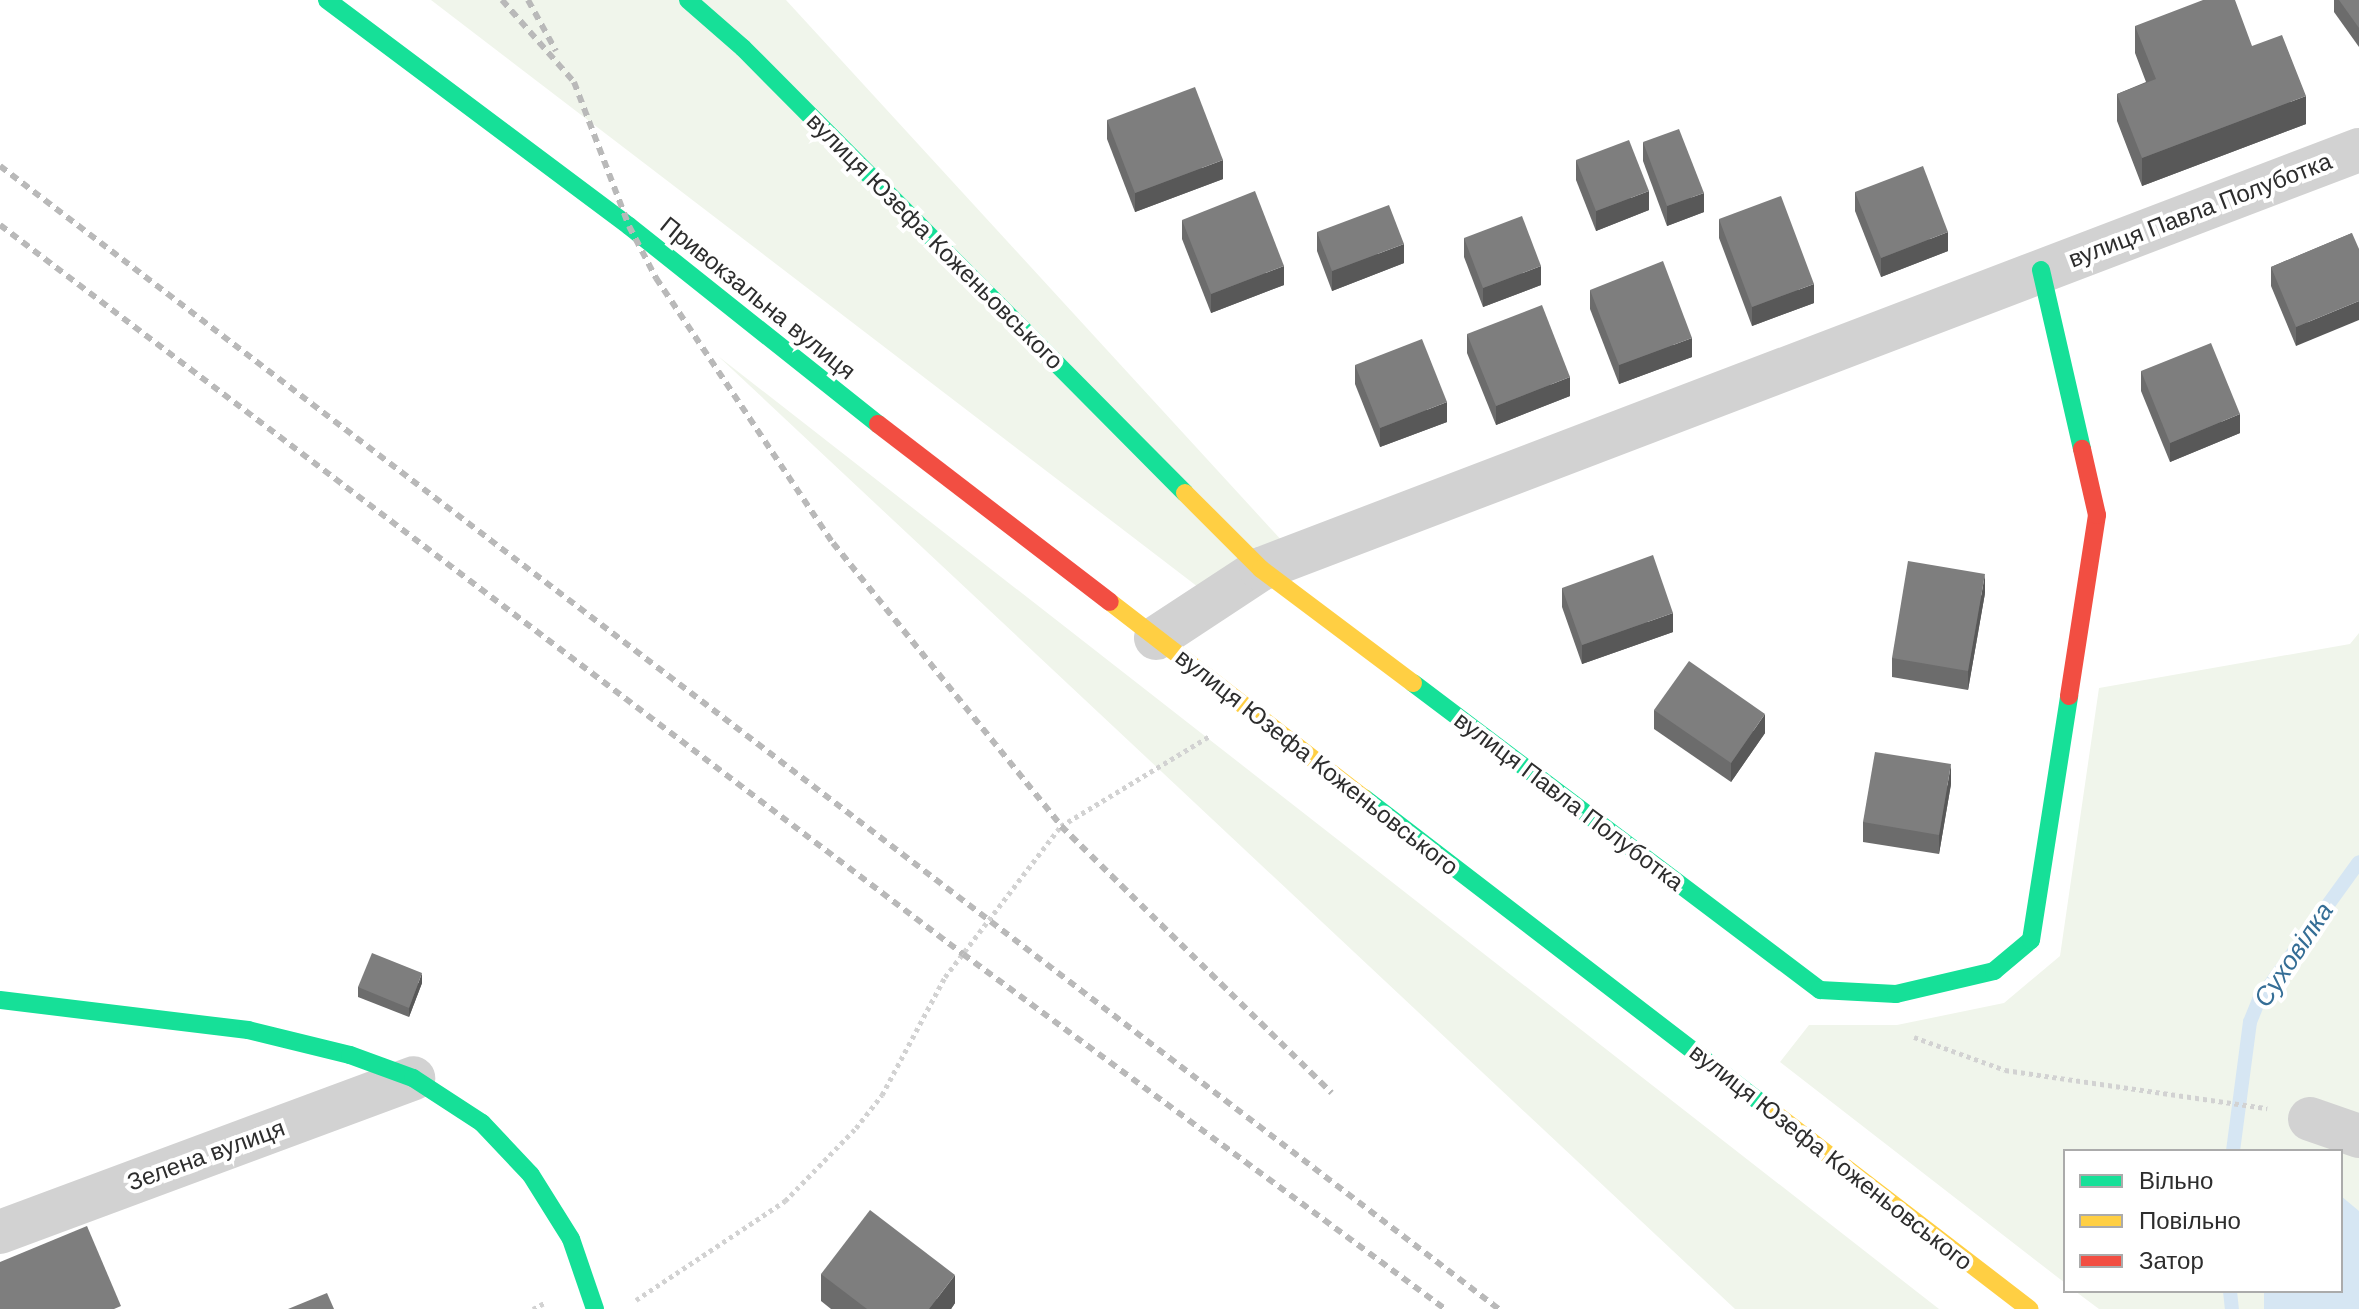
<!DOCTYPE html>
<html>
<head>
<meta charset="utf-8">
<style>
  body { margin:0 }
  #map { position:relative; width:2359px; height:1309px; overflow:hidden; background:#fff; font-family:Helvetica,sans-serif }
  div>[style] { position:absolute }
  [style*='--x'] { left:calc(var(--x)*1px); top:calc(var(--y)*1px); width:calc(var(--w)*1px); rotate:calc(var(--a)*1deg) }
  .green>* { inset:0; background:#f0f5eb }
  .water>* { inset:0; background:#d6e6f3 }
  .stream>* { height:14px; margin:-7px; padding:0 7px; transform-origin:7px; border-radius:7px; background:#d6e6f3 }
  .path>* { height:5px; margin-top:-2.5px; transform-origin:0; background:repeating-linear-gradient(90deg,#d2d2d2 0 4px,transparent 0 8px) }
  .street>* { height:44px; margin:-22px; padding:0 22px; transform-origin:22px; border-radius:22px; background:#d2d2d2 }
  .fast>* { height:18px; margin:-9px; padding:0 9px; transform-origin:9px; border-radius:9px; background:#16e098 }
  .slow>* { height:18px; margin:-9px; padding:0 9px; transform-origin:9px; border-radius:9px; background:#ffcf43 }
  .jam>* { height:18px; margin:-9px; padding:0 9px; transform-origin:9px; border-radius:9px; background:#f24e42 }
  .rail>* { height:6px; margin-top:-3px; transform-origin:0; background:repeating-linear-gradient(90deg,#b9b9b9 0 8px,transparent 0 14px) }
  .wall>* { inset:0; background:#6c6c6c }
  .shaded-wall>* { inset:0; background:#585858 }
  .building>* { inset:0; background:#7e7e7e }
  span { translate:-50% -50%; white-space:nowrap; text-align:center; line-height:1.15; -webkit-text-stroke:8px #fff; paint-order:stroke }
  .street-label { font-size:24px; color:#2d2d2d }
  .water-label { font-size:26px; color:#356e96; font-style:italic }
  .legend { position:absolute; left:2063px; top:1149px; width:280px; height:144px; box-sizing:border-box; background:#fff; border:2px solid #ababab; margin:0; padding:10px 14px; list-style:none; font-size:24px; color:#2d2d2d }
  .legend li { display:flex; align-items:center; gap:16px; height:40px }
  .legend b { width:40px; border:2px solid #ababab }
</style>
</head>
<body>
<div id="map">
  <div class="green">
    <i style="clip-path:polygon(431px 0,786px 0,1295px 555px,1215px 600px)"></i>
    <i style="clip-path:polygon(718px 356px,1939px 1309px,1735px 1309px)"></i>
    <i style="clip-path:polygon(2359px 633px,2359px 1309px,2099px 1309px,2075px 1291px,2341px 1291px,2341px 1151px,2065px 1151px,2065px 1283px,1780px 1062px,1809px 1025px,1897px 1025px,2004px 1003px,2060px 956px,2099px 688px,2350px 644px)"></i>
  </div>
  <div class="water">
    <i style="clip-path:polygon(2341px 1196px,2359px 1211px,2359px 1309px,2264px 1309px,2264px 1291px,2341px 1291px)"></i>
  </div>
  <div class="stream">
    <i style="--x:2233;--y:1151;--w:130;--a:-82.5"></i>
    <i style="--x:2250;--y:1022;--w:24;--a:-68"></i>
    <i style="--x:2259;--y:1000;--w:170;--a:-54.1"></i>
    <i style="--x:2230;--y:1291;--w:18;--a:84"></i>
  </div>
  <div class="path">
    <i style="--x:1914;--y:1037;--w:97;--a:19.9"></i>
    <i style="--x:2005;--y:1070;--w:265;--a:8.3"></i>
    <i style="--x:636;--y:1300;--w:179;--a:-33.6"></i>
    <i style="--x:785;--y:1201;--w:102;--a:-45.8"></i>
    <i style="--x:856;--y:1128;--w:42;--a:-51.8"></i>
    <i style="--x:882;--y:1095;--w:134;--a:-61.9"></i>
    <i style="--x:945;--y:977;--w:190;--a:-52.5"></i>
    <i style="--x:1061;--y:826;--w:175;--a:-31.2"></i>
    <i style="--x:533;--y:1309;--w:15;--a:-28"></i>
  </div>
  <div class="street">
    <i style="--x:1156;--y:638;--w:126;--a:-33.3"></i>
    <i style="--x:1261;--y:569;--w:1175;--a:-20.89"></i>
    <i style="--x:2310;--y:1119;--w:52;--a:19.1"></i>
    <i style="--x:0;--y:1232;--w:441;--a:-20.4"></i>
  </div>
  <div class="fast">
    <i style="--x:327;--y:0;--w:377;--a:36.8"></i>
    <i style="--x:629;--y:226;--w:318;--a:38.5"></i>
    <i style="--x:688;--y:0;--w:73;--a:41.1"></i>
    <i style="--x:743;--y:48;--w:627;--a:45.19"></i>
    <i style="--x:2041;--y:270;--w:184;--a:77.1"></i>
    <i style="--x:1413;--y:683;--w:510;--a:37.03"></i>
    <i style="--x:1820;--y:990;--w:76;--a:3"></i>
    <i style="--x:1896;--y:994;--w:101;--a:-13.2"></i>
    <i style="--x:1994;--y:971;--w:48;--a:-40"></i>
    <i style="--x:2031;--y:940;--w:247;--a:-81.1"></i>
    <i style="--x:1364;--y:798;--w:517;--a:37.53"></i>
    <i style="--x:0;--y:1000;--w:250;--a:6.9"></i>
    <i style="--x:248;--y:1030;--w:105;--a:13.8"></i>
    <i style="--x:350;--y:1055;--w:67;--a:20.1"></i>
    <i style="--x:413;--y:1078;--w:82;--a:33.1"></i>
    <i style="--x:482;--y:1123;--w:71;--a:46.7"></i>
    <i style="--x:531;--y:1175;--w:75;--a:58"></i>
    <i style="--x:571;--y:1239;--w:74;--a:71.1"></i>
  </div>
  <div class="slow">
    <i style="--x:1185;--y:493;--w:107;--a:45"></i>
    <i style="--x:1261;--y:569;--w:190;--a:36.9"></i>
    <i style="--x:1110;--y:602;--w:321;--a:37.7"></i>
    <i style="--x:1774;--y:1113;--w:322;--a:37.5"></i>
  </div>
  <div class="jam">
    <i style="--x:878;--y:424;--w:292;--a:37.5"></i>
    <i style="--x:2069;--y:696;--w:183;--a:-81.2"></i>
    <i style="--x:2097;--y:515;--w:68;--a:-102.8"></i>
  </div>
  <div class="rail">
    <i style="--x:502;--y:0;--w:109;--a:48.7"></i>
    <i style="--x:574;--y:82;--w:154;--a:69.1"></i>
    <i style="--x:629;--y:226;--w:59;--a:62.6"></i>
    <i style="--x:656;--y:278;--w:319;--a:56.3"></i>
    <i style="--x:833;--y:543;--w:363;--a:51.1"></i>
    <i style="--x:1061;--y:826;--w:380;--a:44.6"></i>
    <i style="--x:528;--y:0;--w:58;--a:61.2"></i>
    <i style="--x:0;--y:166;--w:1885;--a:37.33"></i>
    <i style="--x:0;--y:225;--w:1208;--a:37.13"></i>
    <i style="--x:963;--y:954;--w:599;--a:36.37"></i>
  </div>
  <div class="wall">
    <i style="clip-path:polygon(2334px 0,2359px 0,2359px 47px,2334px 12px)"></i>
    <i style="clip-path:polygon(2135px 26px,2252px 46px,2306px 124px,2142px 186px,2117px 121px,2117px 94px,2146px 82px,2135px 53px)"></i>
    <i style="clip-path:polygon(1107px 120px,1223px 179px,1135px 212px,1107px 139px)"></i>
    <i style="clip-path:polygon(1643px 142px,1704px 212px,1667px 226px,1643px 161px)"></i>
    <i style="clip-path:polygon(1576px 160px,1649px 210px,1596px 231px,1576px 180px)"></i>
    <i style="clip-path:polygon(1855px 192px,1948px 251px,1881px 277px,1855px 211px)"></i>
    <i style="clip-path:polygon(1719px 219px,1814px 303px,1752px 326px,1719px 238px)"></i>
    <i style="clip-path:polygon(1182px 220px,1284px 285px,1211px 313px,1182px 239px)"></i>
    <i style="clip-path:polygon(1317px 232px,1404px 263px,1332px 291px,1317px 251px)"></i>
    <i style="clip-path:polygon(2352px 233px,2296px 346px,2271px 286px,2271px 267px)"></i>
    <i style="clip-path:polygon(1464px 238px,1541px 285px,1483px 307px,1464px 257px)"></i>
    <i style="clip-path:polygon(1590px 290px,1692px 357px,1619px 384px,1590px 309px)"></i>
    <i style="clip-path:polygon(1467px 334px,1570px 396px,1496px 425px,1467px 353px)"></i>
    <i style="clip-path:polygon(1355px 365px,1447px 422px,1380px 447px,1355px 384px)"></i>
    <i style="clip-path:polygon(2141px 371px,2240px 433px,2170px 462px,2141px 391px)"></i>
    <i style="clip-path:polygon(1562px 588px,1673px 632px,1582px 664px,1562px 607px)"></i>
    <i style="clip-path:polygon(1985px 593px,1968px 690px,1892px 677px,1892px 658px)"></i>
    <i style="clip-path:polygon(1654px 710px,1765px 733px,1731px 782px,1654px 729px)"></i>
    <i style="clip-path:polygon(1951px 784px,1939px 854px,1863px 842px,1863px 822px)"></i>
    <i style="clip-path:polygon(422px 983px,409px 1017px,358px 997px,358px 987px)"></i>
    <i style="clip-path:polygon(821px 1274px,955px 1303px,951px 1309px,831px 1309px,821px 1301px)"></i>
  </div>
  <div class="shaded-wall">
    <i style="clip-path:polygon(2306px 96px,2306px 124px,2142px 186px,2142px 158px)"></i>
    <i style="clip-path:polygon(1223px 160px,1223px 179px,1135px 212px,1135px 193px)"></i>
    <i style="clip-path:polygon(1649px 191px,1649px 210px,1596px 231px,1596px 211px)"></i>
    <i style="clip-path:polygon(1704px 193px,1704px 212px,1667px 226px,1667px 206px)"></i>
    <i style="clip-path:polygon(1948px 232px,1948px 251px,1881px 277px,1881px 258px)"></i>
    <i style="clip-path:polygon(1404px 244px,1404px 263px,1332px 291px,1332px 271px)"></i>
    <i style="clip-path:polygon(1284px 266px,1284px 285px,1211px 313px,1211px 294px)"></i>
    <i style="clip-path:polygon(1541px 266px,1541px 285px,1483px 307px,1483px 288px)"></i>
    <i style="clip-path:polygon(1814px 284px,1814px 303px,1752px 326px,1752px 307px)"></i>
    <i style="clip-path:polygon(2359px 301px,2359px 320px,2296px 346px,2296px 327px)"></i>
    <i style="clip-path:polygon(1692px 338px,1692px 357px,1619px 384px,1619px 365px)"></i>
    <i style="clip-path:polygon(1570px 377px,1570px 396px,1496px 425px,1496px 406px)"></i>
    <i style="clip-path:polygon(1447px 402px,1447px 422px,1380px 447px,1380px 428px)"></i>
    <i style="clip-path:polygon(2240px 414px,2240px 433px,2170px 462px,2170px 443px)"></i>
    <i style="clip-path:polygon(1985px 574px,1985px 593px,1968px 690px,1968px 671px)"></i>
    <i style="clip-path:polygon(1673px 613px,1673px 632px,1582px 664px,1582px 645px)"></i>
    <i style="clip-path:polygon(1765px 714px,1765px 733px,1731px 782px,1731px 763px)"></i>
    <i style="clip-path:polygon(1951px 764px,1951px 784px,1939px 854px,1939px 835px)"></i>
    <i style="clip-path:polygon(422px 973px,422px 983px,409px 1017px,409px 1008px)"></i>
    <i style="clip-path:polygon(955px 1275px,955px 1303px,951px 1309px,929px 1309px)"></i>
  </div>
  <div class="building">
    <i style="clip-path:polygon(2203px 0,2235px 0,2252px 46px,2282px 35px,2306px 96px,2142px 158px,2117px 94px,2156px 79px,2135px 26px)"></i>
    <i style="clip-path:polygon(2339px 0,2359px 0,2359px 28px)"></i>
    <i style="clip-path:polygon(1195px 87px,1223px 160px,1135px 193px,1107px 120px)"></i>
    <i style="clip-path:polygon(1679px 129px,1704px 193px,1667px 206px,1643px 142px)"></i>
    <i style="clip-path:polygon(1629px 140px,1649px 191px,1596px 211px,1576px 160px)"></i>
    <i style="clip-path:polygon(1923px 166px,1948px 232px,1881px 258px,1855px 192px)"></i>
    <i style="clip-path:polygon(1255px 191px,1284px 266px,1211px 294px,1182px 220px)"></i>
    <i style="clip-path:polygon(1781px 196px,1814px 284px,1752px 307px,1719px 219px)"></i>
    <i style="clip-path:polygon(1389px 205px,1404px 244px,1332px 271px,1317px 232px)"></i>
    <i style="clip-path:polygon(1522px 216px,1541px 266px,1483px 288px,1464px 238px)"></i>
    <i style="clip-path:polygon(2352px 233px,2359px 249px,2359px 301px,2296px 327px,2271px 267px)"></i>
    <i style="clip-path:polygon(1663px 261px,1692px 338px,1619px 365px,1590px 290px)"></i>
    <i style="clip-path:polygon(1542px 305px,1570px 377px,1496px 406px,1467px 334px)"></i>
    <i style="clip-path:polygon(1422px 339px,1447px 402px,1380px 428px,1355px 365px)"></i>
    <i style="clip-path:polygon(2211px 343px,2240px 414px,2170px 443px,2141px 371px)"></i>
    <i style="clip-path:polygon(1653px 555px,1673px 613px,1582px 645px,1562px 588px)"></i>
    <i style="clip-path:polygon(1908px 561px,1985px 574px,1968px 671px,1892px 658px)"></i>
    <i style="clip-path:polygon(1689px 661px,1765px 714px,1731px 763px,1654px 710px)"></i>
    <i style="clip-path:polygon(1875px 752px,1951px 764px,1939px 835px,1863px 822px)"></i>
    <i style="clip-path:polygon(372px 953px,422px 973px,409px 1008px,358px 987px)"></i>
    <i style="clip-path:polygon(870px 1210px,955px 1275px,929px 1309px,867px 1309px,821px 1274px)"></i>
    <i style="clip-path:polygon(87px 1226px,121px 1306px,114px 1309px,0 1309px,0 1262px)"></i>
    <i style="clip-path:polygon(327px 1293px,334px 1309px,288px 1309px)"></i>
  </div>
  <div class="street-label">
    <span style="left:2200px;top:210px;rotate:-21deg">вулиця Павла Полуботка</span>
    <span style="left:935px;top:241px;rotate:45deg">вулиця Юзефа Коженьовського</span>
    <span style="left:758px;top:298px;rotate:39deg">Привокзальна вулиця</span>
    <span style="left:1317px;top:762px;rotate:38deg">вулиця Юзефа Коженьовського</span>
    <span style="left:1569px;top:801px;rotate:37deg">вулиця Павла Полуботка</span>
    <span style="left:206px;top:1155px;rotate:-20deg">Зелена вулиця</span>
    <span style="left:1831px;top:1157px;rotate:38deg">вулиця Юзефа Коженьовського</span>
  </div>
  <div class="water-label">
    <span style="left:2294px;top:955px;rotate:-56deg">Суховілка</span>
  </div>
  <ul class="legend">
  <li><b style="height:10px;background:#16e098"></b>Вільно</li>
  <li><b style="height:10px;background:#ffcf43"></b>Повільно</li>
  <li><b style="height:10px;background:#f24e42"></b>Затор</li>
  </ul>
</div>
</body>
</html>
